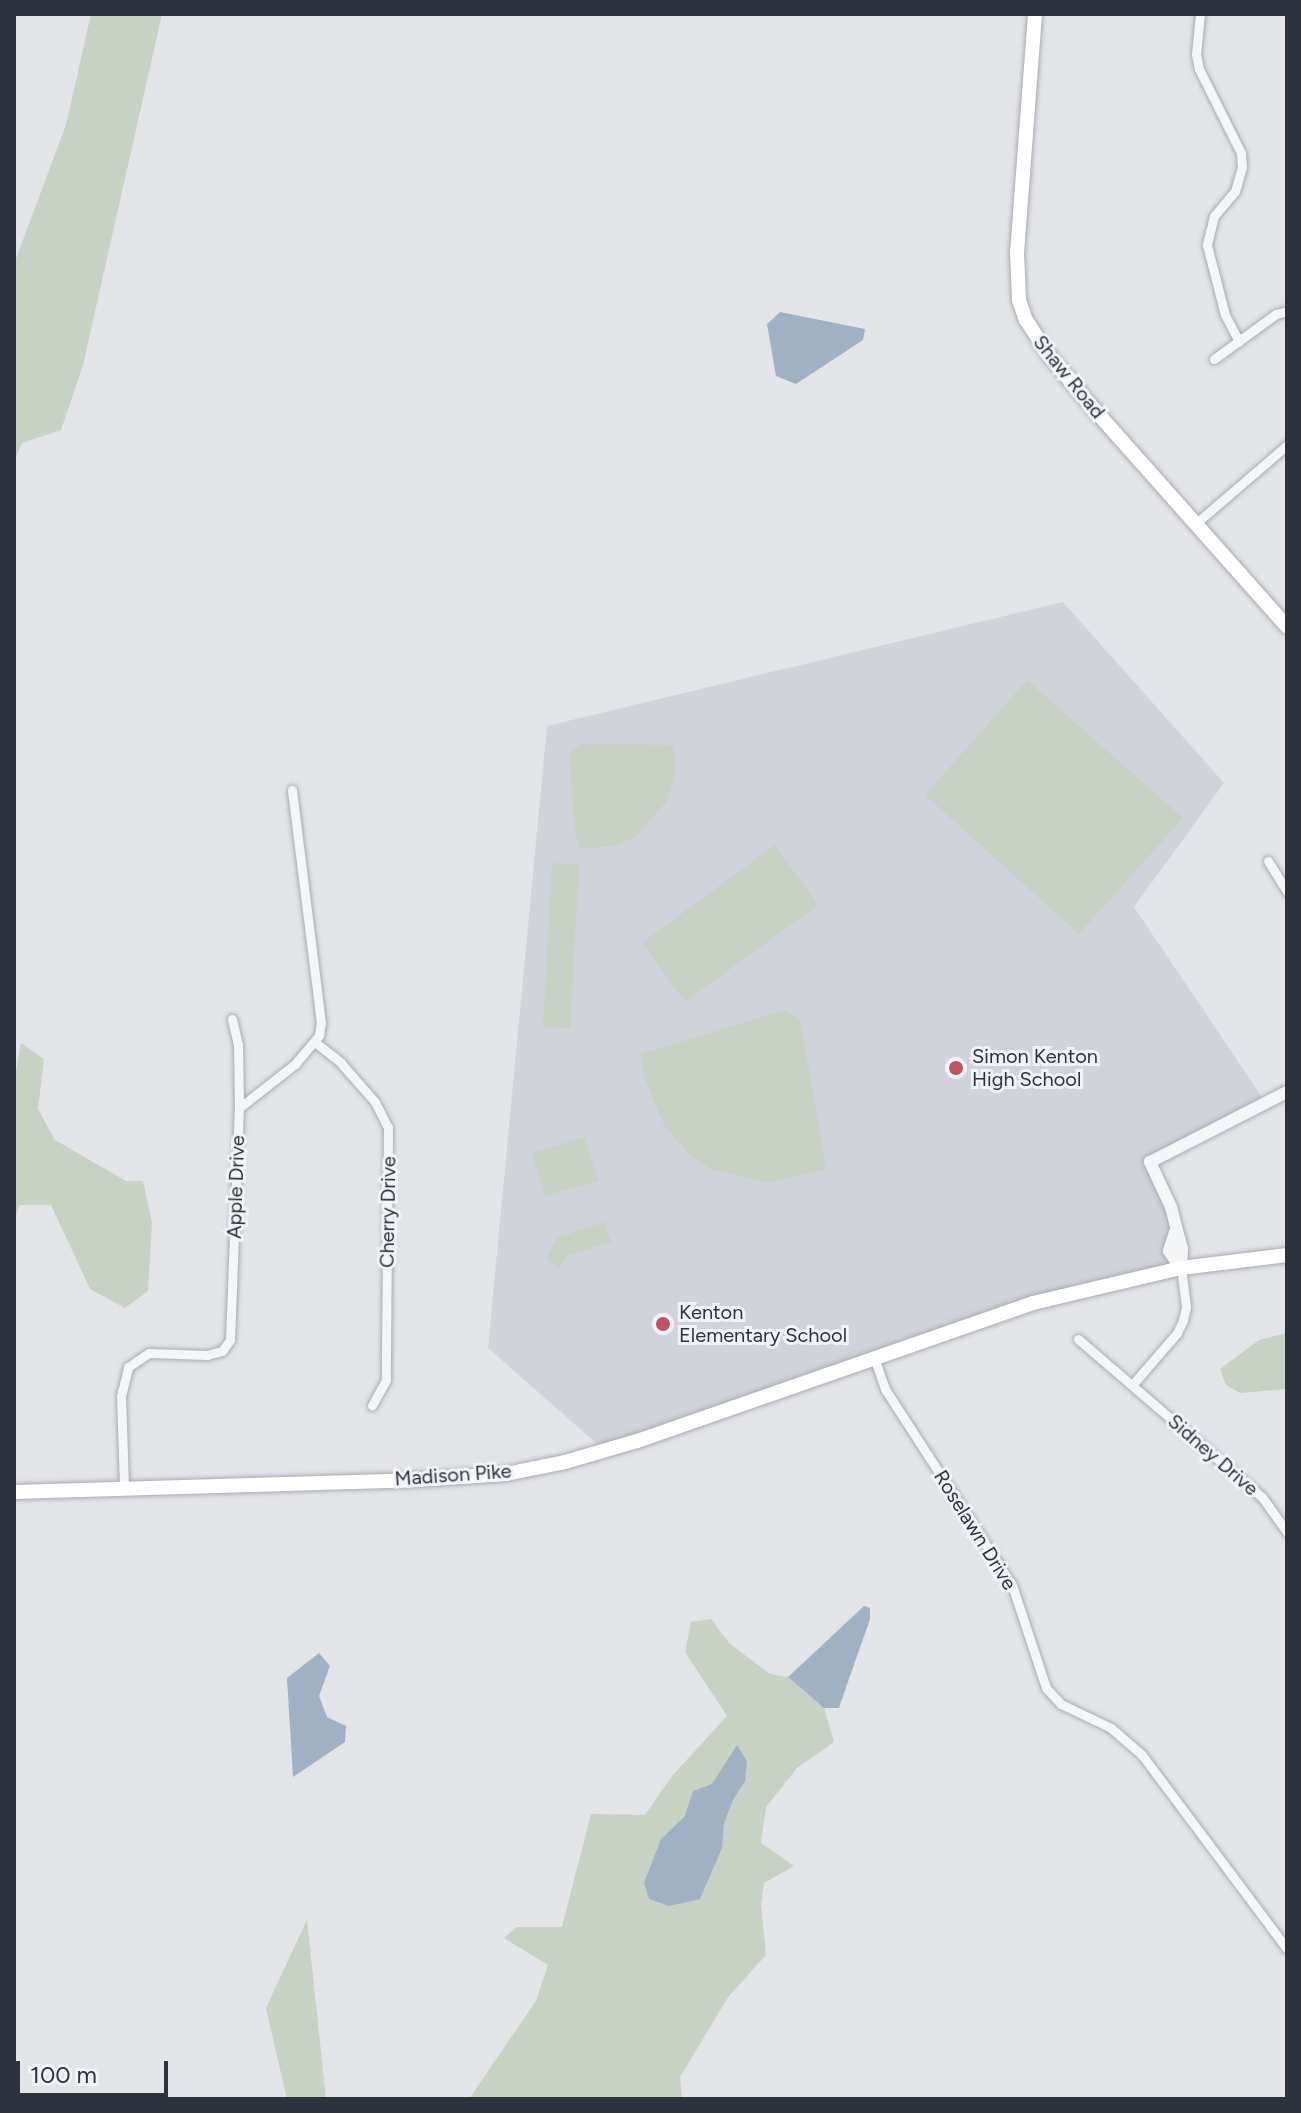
<!DOCTYPE html>
<html>
<head>
<meta charset="utf-8">
<style>
  body { margin:0 }
  #map { position:relative; width:1301px; height:2113px; overflow:hidden; background:#e2e4e8; font-family:Figtree,sans-serif }
  div>[style] { position:absolute }
  [style*='--x'] { left:calc(var(--x)*1px); top:calc(var(--y)*1px); width:calc(var(--w)*1px); rotate:calc(var(--a)*1deg) }
  .built>* { inset:0; background:#d0d3da }
  .green>* { inset:0; background:#c7d1c4 }
  .water>* { inset:0; background:#a1b1c4 }
  .roads { filter:drop-shadow(0 0 2px #a8abb2) drop-shadow(0 0 2px #a8abb2) }
  .minor>* { height:9px; margin:-4.5px; padding:0 4.5px; transform-origin:4.5px; border-radius:4.5px; background:#f4f5f7 }
  .tertiary>* { height:12px; margin:-6px; padding:0 6px; transform-origin:6px; border-radius:6px; background:#f4f5f7 }
  .secondary>* { height:14px; margin:-7px; padding:0 7px; transform-origin:7px; border-radius:7px; background:#fff }
  .primary>* { height:14px; margin:-7px; padding:0 7px; transform-origin:7px; border-radius:7px; background:#fff }
  .dots>* { width:22px; height:22px; translate:-50% -50%; box-sizing:border-box; border:4px solid #f1f3f6; border-radius:50% }
  span { translate:-50% -50%; white-space:nowrap; text-align:center; line-height:1.15; -webkit-text-stroke:6px #f1f3f6; paint-order:stroke }
  .street-label { font-size:20px; color:#2c323e }
  .poi-label { font-size:20px; color:#2c323e }
  .left { translate:0 -50%; text-align:left }
  .frame { position:absolute; inset:0; border:16px solid #2c323e; pointer-events:none }
  .scale { position:absolute; left:16px; top:2061px; width:152px; height:36px; box-sizing:border-box; border:4px solid #2c323e; border-top:0; padding-left:10px; font-size:24px; line-height:28px; white-space:nowrap; color:#2c323e; -webkit-text-stroke:6px #f1f3f6; paint-order:stroke }
</style>
</head>
<body>
<div id="map">
  <div class="built">
    <i style="clip-path:polygon(1063px 602px,1224px 783px,1134px 907px,1266px 1103px,1151px 1162px,1165px 1187px,1181px 1268px,1137px 1276px,605px 1451px,488px 1348px,547px 726px)"></i>
  </div>
  <div class="green">
    <i style="clip-path:polygon(91px 14px,162px 14px,83px 365px,61px 430px,22px 443px,14px 462px,14px 264px,66px 125px)"></i>
    <i style="clip-path:polygon(1027px 680px,1183px 818px,1079px 934px,925px 795px)"></i>
    <i style="clip-path:polygon(580px 744px,674px 745px,674px 781px,666px 802px,635px 837px,612px 846px,581px 849px,576px 835px,569px 756px)"></i>
    <i style="clip-path:polygon(775px 845px,818px 905px,685px 1002px,642px 943px)"></i>
    <i style="clip-path:polygon(552px 863px,579px 865px,570px 1028px,543px 1027px)"></i>
    <i style="clip-path:polygon(785px 1010px,800px 1019px,826px 1169px,768px 1183px,711px 1169px,693px 1158px,665px 1127px,644px 1077px,641px 1054px)"></i>
    <i style="clip-path:polygon(21px 1043px,44px 1059px,38px 1109px,55px 1140px,126px 1181px,143px 1181px,152px 1223px,148px 1291px,125px 1308px,90px 1289px,51px 1205px,19px 1205px,14px 1222px,14px 1083px)"></i>
    <i style="clip-path:polygon(585px 1137px,598px 1181px,545px 1196px,532px 1153px)"></i>
    <i style="clip-path:polygon(604px 1222px,611px 1242px,567px 1256px,559px 1268px,546px 1259px,557px 1238px)"></i>
    <i style="clip-path:polygon(1287px 1333px,1287px 1389px,1240px 1393px,1226px 1385px,1220px 1369px,1259px 1340px)"></i>
    <i style="clip-path:polygon(711px 1619px,729px 1643px,770px 1674px,788px 1677px,824px 1708px,834px 1742px,797px 1768px,766px 1807px,761px 1843px,794px 1866px,764px 1883px,761px 1905px,766px 1955px,728px 1997px,680px 2077px,682px 2099px,469px 2099px,536px 2001px,548px 1965px,504px 1938px,517px 1927px,562px 1927px,591px 1814px,645px 1815px,672px 1776px,727px 1716px,685px 1652px,691px 1622px)"></i>
    <i style="clip-path:polygon(307px 1920px,326px 2099px,287px 2099px,266px 2008px)"></i>
  </div>
  <div class="water">
    <i style="clip-path:polygon(780px 312px,865px 329px,863px 340px,796px 384px,776px 376px,767px 324px)"></i>
    <i style="clip-path:polygon(864px 1606px,870px 1608px,870px 1619px,843px 1696px,839px 1708px,824px 1708px,788px 1677px)"></i>
    <i style="clip-path:polygon(319px 1653px,330px 1666px,319px 1696px,327px 1717px,346px 1726px,345px 1742px,293px 1777px,287px 1678px)"></i>
    <i style="clip-path:polygon(737px 1745px,747px 1761px,745px 1781px,733px 1800px,724px 1823px,722px 1848px,700px 1899px,669px 1906px,649px 1899px,644px 1883px,661px 1839px,685px 1816px,693px 1791px,712px 1784px)"></i>
  </div>
  <div class="roads">
    <div class="minor">
      <i style="--x:1200;--y:14;--w:40;--a:95.7"></i>
      <i style="--x:1196;--y:54;--w:15;--a:79"></i>
      <i style="--x:1199;--y:69;--w:94;--a:63.4"></i>
      <i style="--x:1241;--y:153;--w:14;--a:86"></i>
      <i style="--x:1242;--y:167;--w:25;--a:106"></i>
      <i style="--x:1235;--y:191;--w:33;--a:130"></i>
      <i style="--x:1214;--y:216;--w:30;--a:104"></i>
      <i style="--x:1207;--y:245;--w:72;--a:75.6"></i>
      <i style="--x:1225;--y:315;--w:30;--a:62"></i>
      <i style="--x:1214;--y:359;--w:77;--a:-36"></i>
      <i style="--x:1276;--y:314;--w:11;--a:-15"></i>
      <i style="--x:1194;--y:525;--w:123;--a:-40.7"></i>
      <i style="--x:1268;--y:861;--w:36;--a:58"></i>
      <i style="--x:232;--y:1019;--w:26;--a:77"></i>
      <i style="--x:238;--y:1044;--w:64;--a:89.1"></i>
      <i style="--x:316;--y:1043;--w:31;--a:38"></i>
      <i style="--x:340;--y:1062;--w:53;--a:48.8"></i>
      <i style="--x:375;--y:1102;--w:28;--a:63"></i>
      <i style="--x:388;--y:1127;--w:253;--a:90.5"></i>
      <i style="--x:386;--y:1380;--w:29;--a:119"></i>
      <i style="--x:1078;--y:1339;--w:243;--a:40.7"></i>
      <i style="--x:1262;--y:1497;--w:43;--a:54.5"></i>
      <i style="--x:874;--y:1357;--w:34;--a:71"></i>
      <i style="--x:885;--y:1389;--w:234;--a:57.1"></i>
      <i style="--x:1012;--y:1585;--w:108;--a:71.7"></i>
      <i style="--x:1046;--y:1688;--w:22;--a:47"></i>
      <i style="--x:1061;--y:1704;--w:55;--a:25.6"></i>
      <i style="--x:1111;--y:1728;--w:41;--a:41.1"></i>
      <i style="--x:1142;--y:1755;--w:242;--a:53.2"></i>
      <i style="--x:1133;--y:1384;--w:67;--a:-49.2"></i>
      <i style="--x:1177;--y:1333;--w:14;--a:-65"></i>
      <i style="--x:1183;--y:1320;--w:13;--a:-77"></i>
      <i style="--x:1186;--y:1307;--w:39;--a:-97"></i>
      <i style="--x:124;--y:1486;--w:90;--a:-91.9"></i>
      <i style="--x:121;--y:1396;--w:30;--a:-76"></i>
      <i style="--x:128;--y:1367;--w:25;--a:-34"></i>
      <i style="--x:149;--y:1353;--w:58;--a:2"></i>
      <i style="--x:207;--y:1355;--w:16;--a:-15"></i>
      <i style="--x:222;--y:1351;--w:14;--a:-54"></i>
      <i style="--x:230;--y:1340;--w:232;--a:-87.8"></i>
      <i style="--x:239;--y:1108;--w:71;--a:-38.2"></i>
      <i style="--x:295;--y:1064;--w:38;--a:-50"></i>
      <i style="--x:319;--y:1035;--w:12;--a:-81"></i>
      <i style="--x:321;--y:1023;--w:235;--a:-97.1"></i>
    </div>
    <div class="tertiary">
      <i style="--x:1175;--y:1232;--w:20;--a:108"></i>
      <i style="--x:1169;--y:1251;--w:21;--a:55"></i>
      <i style="--x:1181;--y:1268;--w:19;--a:-87"></i>
      <i style="--x:1182;--y:1249;--w:43;--a:-104.7"></i>
      <i style="--x:1171;--y:1207;--w:50;--a:-115"></i>
      <i style="--x:1150;--y:1162;--w:154;--a:-27.1"></i>
    </div>
    <div class="secondary">
      <i style="--x:1035;--y:14;--w:239;--a:94.3"></i>
      <i style="--x:1017;--y:252;--w:48;--a:87.6"></i>
      <i style="--x:1019;--y:300;--w:21;--a:71"></i>
      <i style="--x:1026;--y:320;--w:45;--a:56.7"></i>
      <i style="--x:1051;--y:358;--w:64;--a:50.1"></i>
      <i style="--x:1092;--y:407;--w:294;--a:48.4"></i>
    </div>
    <div class="primary">
      <i style="--x:14;--y:1492;--w:399;--a:-1.7"></i>
      <i style="--x:413;--y:1480;--w:93;--a:-3.7"></i>
      <i style="--x:506;--y:1474;--w:60;--a:-11.5"></i>
      <i style="--x:565;--y:1462;--w:75;--a:-16.3"></i>
      <i style="--x:637;--y:1441;--w:419;--a:-19.2"></i>
      <i style="--x:1033;--y:1303;--w:152;--a:-13.3"></i>
      <i style="--x:1181;--y:1268;--w:107;--a:-7"></i>
    </div>
  </div>
  <div class="dots">
    <i style="left:956px;top:1068px;background:#bf5563"></i>
    <i style="left:663px;top:1324px;background:#bf5563"></i>
  </div>
  <div class="street-label">
    <span style="left:1069px;top:377px;rotate:51deg">Shaw Road</span>
    <span style="left:236px;top:1187px;rotate:-88deg">Apple Drive</span>
    <span style="left:388px;top:1212px;rotate:-89deg">Cherry Drive</span>
    <span style="left:1213px;top:1455px;rotate:41deg">Sidney Drive</span>
    <span style="left:453px;top:1475px;rotate:-4deg">Madison Pike</span>
    <span style="left:975px;top:1530px;rotate:58deg">Roselawn Drive</span>
  </div>
  <div class="poi-label">
    <span class="left" style="left:972px;top:1068px">Simon Kenton<br>High School</span>
    <span class="left" style="left:679px;top:1324px">Kenton<br>Elementary School</span>
  </div>
  <div class="frame"></div>
  <div class="scale">100 m</div>
</div>
</body>
</html>
